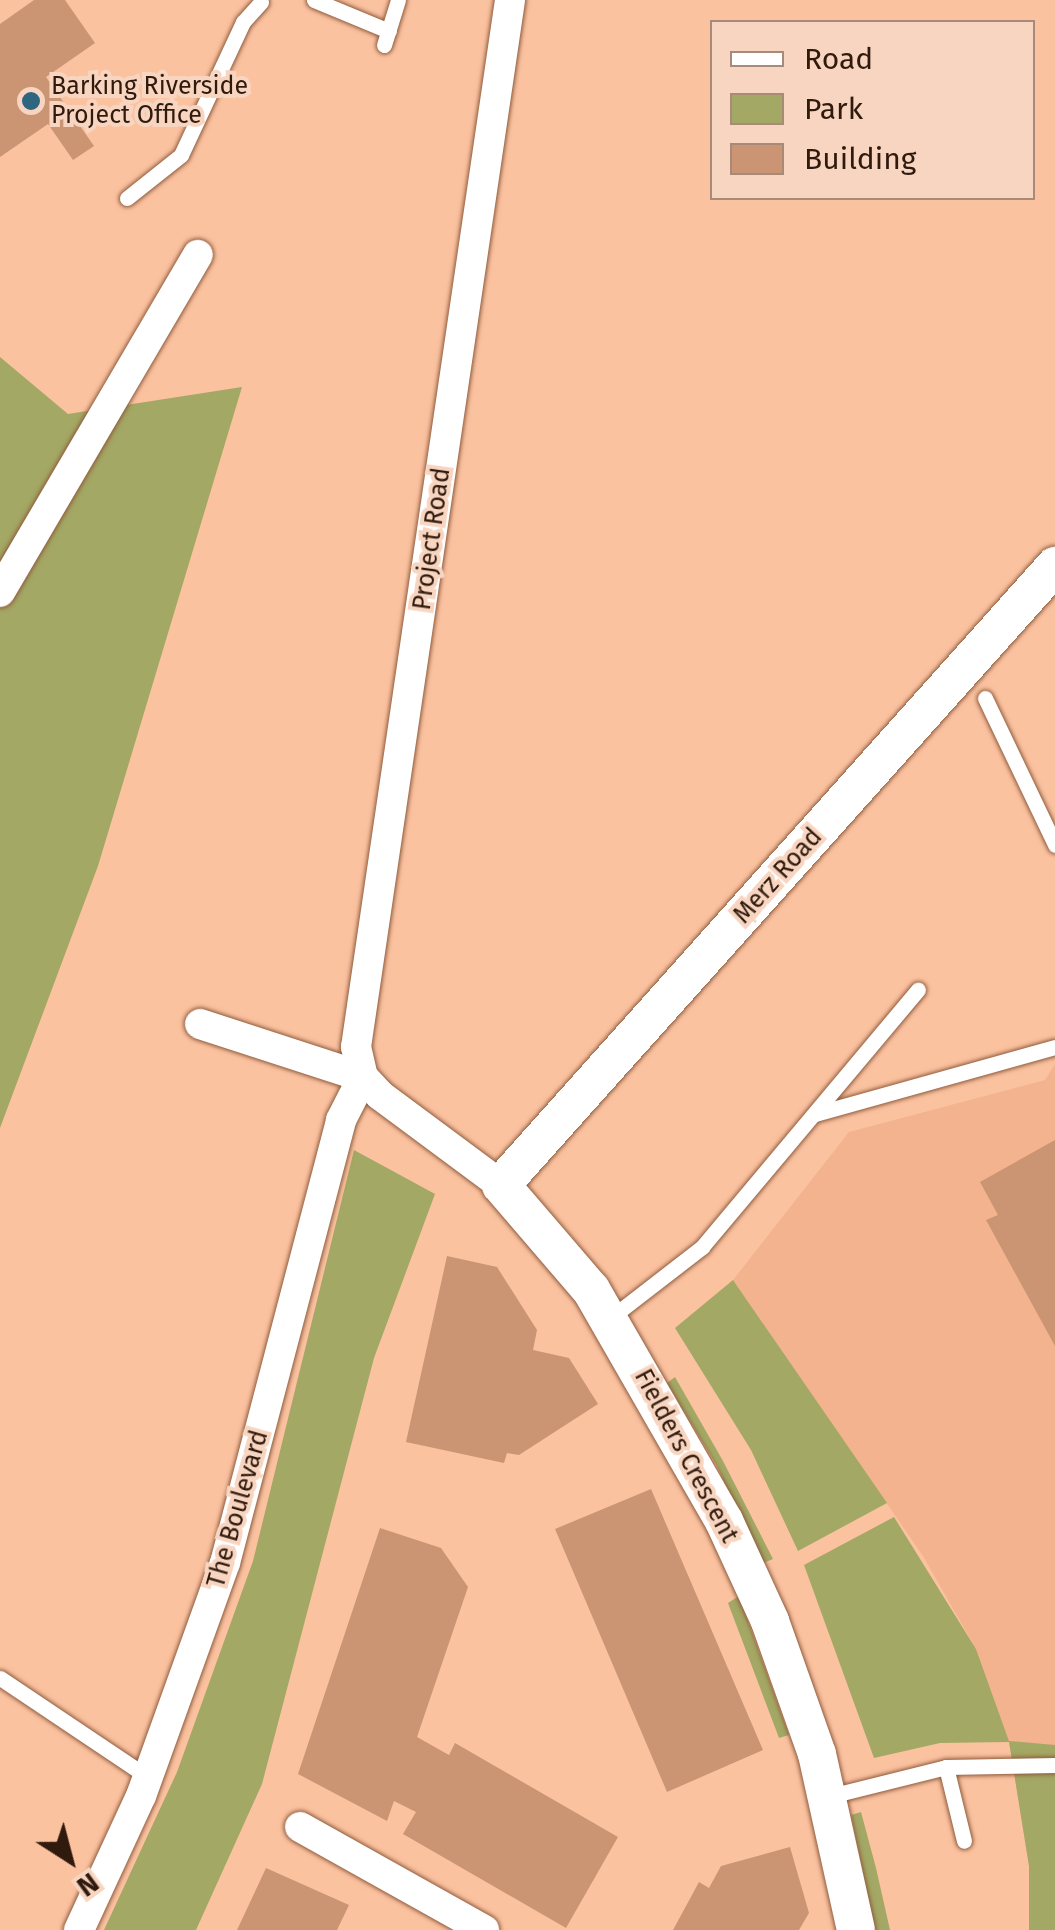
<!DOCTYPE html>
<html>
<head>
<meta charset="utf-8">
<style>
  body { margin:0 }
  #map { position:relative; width:1055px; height:1930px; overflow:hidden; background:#fbc2a0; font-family:"Fira Sans",sans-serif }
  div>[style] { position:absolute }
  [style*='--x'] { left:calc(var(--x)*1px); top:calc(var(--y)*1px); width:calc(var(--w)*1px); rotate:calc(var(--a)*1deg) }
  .built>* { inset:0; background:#f3b38e }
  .green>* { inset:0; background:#a3a864 }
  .building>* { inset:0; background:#cb9473 }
  .roads { filter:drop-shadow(0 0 2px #8f5c3d) drop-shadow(0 0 2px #8f5c3d) }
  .service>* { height:15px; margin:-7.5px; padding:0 7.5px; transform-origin:7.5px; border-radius:7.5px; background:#fff }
  .minor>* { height:30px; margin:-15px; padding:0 15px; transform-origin:15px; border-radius:15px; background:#fff }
  .tertiary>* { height:38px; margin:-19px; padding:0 19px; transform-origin:19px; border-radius:19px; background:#fff }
  .dots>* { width:28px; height:28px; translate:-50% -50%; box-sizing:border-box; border:5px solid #f8d5c0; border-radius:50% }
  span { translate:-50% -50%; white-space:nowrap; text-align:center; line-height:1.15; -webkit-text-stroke:8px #f8d5c0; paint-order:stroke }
  .poi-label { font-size:25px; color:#2f1a0d }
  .left { translate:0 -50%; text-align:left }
  .street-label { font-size:25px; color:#2f1a0d }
  .legend { position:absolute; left:710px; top:20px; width:325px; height:180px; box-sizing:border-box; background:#f8d5c0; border:2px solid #a88a78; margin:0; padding:12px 18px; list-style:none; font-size:30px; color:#2f1a0d }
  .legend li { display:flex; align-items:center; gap:20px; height:50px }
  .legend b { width:50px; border:2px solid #a88a78 }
  .north { position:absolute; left:20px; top:1810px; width:100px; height:100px; -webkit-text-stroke:8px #f8d5c0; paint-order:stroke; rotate:144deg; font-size:28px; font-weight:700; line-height:40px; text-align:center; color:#2f1a0d }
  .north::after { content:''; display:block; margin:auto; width:35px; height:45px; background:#2f1a0d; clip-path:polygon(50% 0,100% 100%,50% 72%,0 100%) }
</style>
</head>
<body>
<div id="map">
  <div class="built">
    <i style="clip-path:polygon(1055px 1064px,1055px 1930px,1029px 1930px,1029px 1866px,1009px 1741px,976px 1649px,923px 1556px,733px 1280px,849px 1132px,1045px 1080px)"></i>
  </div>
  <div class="green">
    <i style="clip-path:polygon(0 357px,68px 414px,242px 387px,98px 866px,0 1128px)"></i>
    <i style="clip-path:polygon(354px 1150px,435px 1194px,374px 1358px,262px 1784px,196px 1930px,104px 1930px,177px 1772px,253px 1561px)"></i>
    <i style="clip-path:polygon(733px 1280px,887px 1503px,798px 1551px,751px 1450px,675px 1328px)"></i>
    <i style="clip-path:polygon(675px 1377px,723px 1461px,773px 1559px,761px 1564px,717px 1466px,667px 1383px)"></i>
    <i style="clip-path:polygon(894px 1517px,976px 1649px,1009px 1741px,1055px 1745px,1055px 1930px,1029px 1930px,1029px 1866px,1009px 1742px,940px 1743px,874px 1758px,804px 1565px)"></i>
    <i style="clip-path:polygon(739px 1596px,789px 1735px,779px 1738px,728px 1603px)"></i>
    <i style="clip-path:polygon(861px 1812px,876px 1868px,890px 1930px,875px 1930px,851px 1815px)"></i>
  </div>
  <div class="building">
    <i style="clip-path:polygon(34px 0,65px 0,95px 43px,46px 77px,94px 146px,73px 160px,48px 124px,0 157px,0 24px)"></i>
    <i style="clip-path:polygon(1055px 1140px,1055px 1346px,986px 1220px,998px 1215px,980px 1182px)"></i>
    <i style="clip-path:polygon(447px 1256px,497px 1267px,537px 1330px,533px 1350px,569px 1358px,598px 1404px,519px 1455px,507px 1453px,504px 1463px,406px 1442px)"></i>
    <i style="clip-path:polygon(651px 1489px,763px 1750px,667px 1792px,555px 1529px)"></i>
    <i style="clip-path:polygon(380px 1528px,441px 1548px,468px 1587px,417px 1737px,449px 1755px,455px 1743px,618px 1837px,566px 1928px,403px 1834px,416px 1812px,394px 1801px,387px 1821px,298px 1774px)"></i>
    <i style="clip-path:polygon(790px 1847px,809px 1913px,799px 1930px,673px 1930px,699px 1882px,709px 1888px,721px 1866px)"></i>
    <i style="clip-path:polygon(266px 1868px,349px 1905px,337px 1930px,237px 1930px)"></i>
  </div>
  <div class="roads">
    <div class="service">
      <i style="--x:314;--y:0;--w:81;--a:22.5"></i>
      <i style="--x:384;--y:45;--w:47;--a:-72.7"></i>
      <i style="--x:127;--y:198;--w:69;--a:-38.5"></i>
      <i style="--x:181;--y:155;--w:147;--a:-65"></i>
      <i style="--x:243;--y:22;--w:27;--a:-48"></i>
      <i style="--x:985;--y:698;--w:163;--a:64.5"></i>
      <i style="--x:815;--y:1114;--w:249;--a:-15.6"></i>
      <i style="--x:609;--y:1319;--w:118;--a:-37.7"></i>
      <i style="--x:702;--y:1247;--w:336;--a:-50"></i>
      <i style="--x:0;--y:1678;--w:178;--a:33.8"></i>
      <i style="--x:946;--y:1767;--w:76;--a:76.3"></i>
      <i style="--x:830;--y:1796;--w:120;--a:-14"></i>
      <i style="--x:946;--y:1767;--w:109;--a:-1.1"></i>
    </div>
    <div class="minor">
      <i style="--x:0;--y:592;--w:391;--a:-59.6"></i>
      <i style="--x:200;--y:1024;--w:171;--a:18"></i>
      <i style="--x:501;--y:1185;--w:151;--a:-143.4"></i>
      <i style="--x:380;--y:1095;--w:25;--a:-133"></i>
      <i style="--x:363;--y:1077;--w:31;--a:-103"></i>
      <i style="--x:356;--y:1047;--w:1058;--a:-81.63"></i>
      <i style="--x:300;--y:1827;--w:211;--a:29.2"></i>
      <i style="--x:79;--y:1930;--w:148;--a:-65.2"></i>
      <i style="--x:141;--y:1796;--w:248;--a:-70.2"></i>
      <i style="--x:225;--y:1563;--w:458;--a:-75.3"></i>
      <i style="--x:341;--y:1120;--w:48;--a:-62.9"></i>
    </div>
    <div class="tertiary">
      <i style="--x:856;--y:1930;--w:180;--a:-102.5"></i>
      <i style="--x:817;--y:1754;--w:141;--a:-109.5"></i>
      <i style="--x:770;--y:1621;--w:110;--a:-114.7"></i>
      <i style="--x:724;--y:1521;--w:267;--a:-119.9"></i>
      <i style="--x:591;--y:1290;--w:138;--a:-130.6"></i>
      <i style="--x:501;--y:1185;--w:831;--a:-48.17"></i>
    </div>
  </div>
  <div class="dots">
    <i style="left:31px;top:101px;background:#2e6580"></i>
  </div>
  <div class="poi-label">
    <span class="left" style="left:51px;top:101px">Barking Riverside<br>Project Office</span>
  </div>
  <div class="street-label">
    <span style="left:432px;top:539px;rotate:-82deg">Project Road</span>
    <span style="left:778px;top:876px;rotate:-48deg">Merz Road</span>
    <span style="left:686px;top:1456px;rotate:62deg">Fielders Crescent</span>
    <span style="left:238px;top:1509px;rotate:-74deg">The Boulevard</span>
  </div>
  <ul class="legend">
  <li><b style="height:12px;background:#fff"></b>Road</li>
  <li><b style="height:28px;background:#a3a864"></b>Park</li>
  <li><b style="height:28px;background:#cb9473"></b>Building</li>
  </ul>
  <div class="north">N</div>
</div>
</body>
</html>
